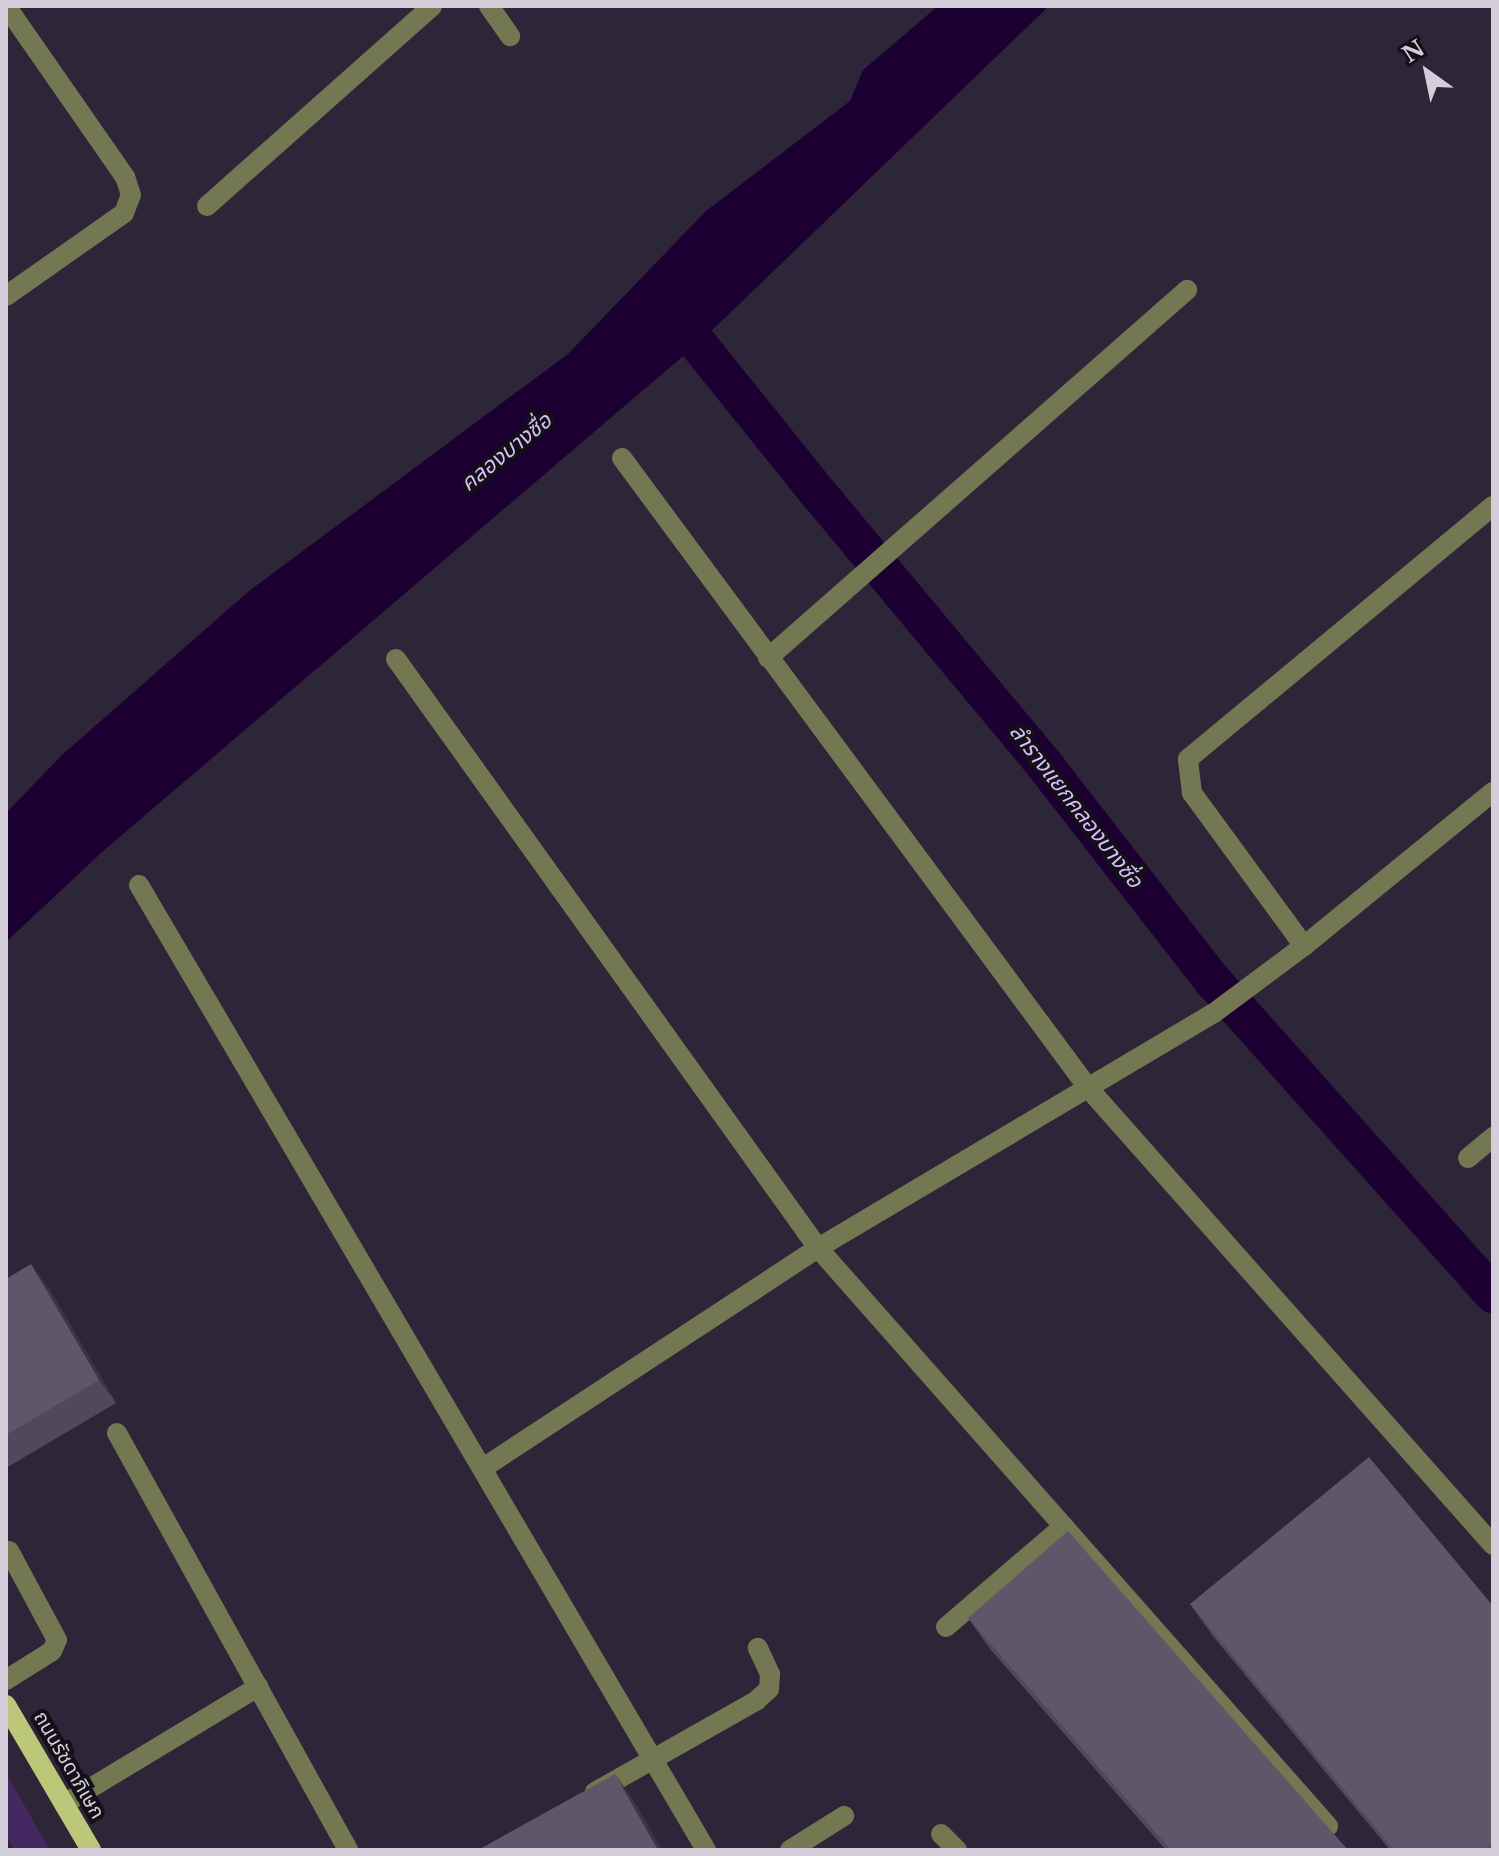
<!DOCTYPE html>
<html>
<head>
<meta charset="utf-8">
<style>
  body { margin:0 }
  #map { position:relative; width:1499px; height:1856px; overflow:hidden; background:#2d2538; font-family:"Libre Baskerville","Noto Sans Thai",serif }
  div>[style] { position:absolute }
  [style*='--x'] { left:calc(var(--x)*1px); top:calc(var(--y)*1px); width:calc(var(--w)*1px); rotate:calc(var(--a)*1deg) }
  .green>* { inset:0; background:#452862 }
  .water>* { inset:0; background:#1c0032 }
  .canal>* { height:38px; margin:-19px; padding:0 19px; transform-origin:19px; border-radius:19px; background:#1c0032 }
  .minor>* { height:20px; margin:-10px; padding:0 10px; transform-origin:10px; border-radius:10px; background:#737853 }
  .major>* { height:20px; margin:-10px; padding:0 10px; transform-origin:10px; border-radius:10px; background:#bdc779 }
  .wall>* { inset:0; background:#51485c }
  .shaded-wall>* { inset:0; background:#3d3448 }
  .building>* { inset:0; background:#5f5669 }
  span { translate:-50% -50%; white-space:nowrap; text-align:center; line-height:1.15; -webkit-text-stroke:8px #141018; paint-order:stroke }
  .street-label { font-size:20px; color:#d4cedb }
  .water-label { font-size:22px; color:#d9bdfb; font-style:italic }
  .frame { position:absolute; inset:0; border:8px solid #d4cedb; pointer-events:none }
  .north { position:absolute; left:1387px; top:32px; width:80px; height:80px; -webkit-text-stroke:6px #141018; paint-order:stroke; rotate:327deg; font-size:22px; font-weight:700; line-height:32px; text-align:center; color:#d4cedb }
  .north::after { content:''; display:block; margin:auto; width:28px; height:36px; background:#d4cedb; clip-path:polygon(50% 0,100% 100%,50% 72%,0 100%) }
</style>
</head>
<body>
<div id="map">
  <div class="green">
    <i style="clip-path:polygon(6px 1773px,50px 1850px,14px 1850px,6px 1836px)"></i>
  </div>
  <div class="water">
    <i style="clip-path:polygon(938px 6px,1049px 6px,703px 339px,102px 852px,6px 942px,6px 813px,62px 755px,249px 591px,568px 354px,706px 211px,850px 101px,863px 70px)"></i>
  </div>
  <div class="canal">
    <i style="--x:670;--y:309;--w:238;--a:51.2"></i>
    <i style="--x:819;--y:494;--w:356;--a:50.2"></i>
    <i style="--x:1047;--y:768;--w:270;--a:52.1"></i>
    <i style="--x:1213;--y:981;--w:420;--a:48.2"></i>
  </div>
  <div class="minor">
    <i style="--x:489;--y:6;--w:37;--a:55"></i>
    <i style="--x:207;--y:206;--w:301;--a:-41.6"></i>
    <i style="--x:6;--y:296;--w:144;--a:-35.1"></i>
    <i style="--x:124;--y:213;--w:19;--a:-69"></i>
    <i style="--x:131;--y:195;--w:19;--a:-108"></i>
    <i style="--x:125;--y:177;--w:208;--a:-124.8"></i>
    <i style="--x:622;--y:458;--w:785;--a:53.5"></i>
    <i style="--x:1089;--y:1089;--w:609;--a:48.46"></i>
    <i style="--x:768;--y:658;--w:558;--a:-41.29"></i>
    <i style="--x:396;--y:659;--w:725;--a:54.38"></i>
    <i style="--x:818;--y:1248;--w:771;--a:48.58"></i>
    <i style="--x:139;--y:885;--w:1119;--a:59.56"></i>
    <i style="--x:1304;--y:946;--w:190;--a:-126.2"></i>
    <i style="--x:1192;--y:793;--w:34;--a:-97"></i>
    <i style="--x:1188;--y:759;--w:396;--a:-39.7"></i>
    <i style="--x:1468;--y:1158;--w:33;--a:-40"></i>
    <i style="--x:117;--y:1433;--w:477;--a:61"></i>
    <i style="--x:483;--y:1468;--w:401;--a:-33.3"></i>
    <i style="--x:818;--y:1248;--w:460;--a:-30.7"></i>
    <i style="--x:1214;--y:1013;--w:112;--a:-36.7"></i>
    <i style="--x:1304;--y:946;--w:244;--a:-39.2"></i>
    <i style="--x:946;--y:1627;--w:155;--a:-40.6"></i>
    <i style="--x:6;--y:1680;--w:54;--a:-32.2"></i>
    <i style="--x:52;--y:1651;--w:12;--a:-66"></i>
    <i style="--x:57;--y:1640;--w:101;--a:-118.3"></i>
    <i style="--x:595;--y:1792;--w:185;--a:-29.5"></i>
    <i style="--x:756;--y:1701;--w:18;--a:-43"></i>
    <i style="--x:769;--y:1689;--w:15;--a:-86"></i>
    <i style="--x:770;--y:1674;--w:29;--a:-115"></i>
    <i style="--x:64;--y:1804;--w:227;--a:-31.1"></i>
    <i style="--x:941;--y:1834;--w:23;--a:45"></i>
    <i style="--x:790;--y:1850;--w:64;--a:-32.2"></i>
  </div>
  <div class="major">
    <i style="--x:6;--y:1705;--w:168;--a:59.6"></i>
  </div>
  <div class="wall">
    <i style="clip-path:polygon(6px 1279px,48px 1287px,116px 1403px,6px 1468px)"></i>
    <i style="clip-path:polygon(1190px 1604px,1493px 1606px,1493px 1850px,1390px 1850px,1212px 1635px)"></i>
    <i style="clip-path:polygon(968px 1618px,1348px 1850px,1166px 1850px,990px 1649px)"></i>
  </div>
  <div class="shaded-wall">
    <i style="clip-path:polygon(31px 1264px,48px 1287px,116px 1403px,99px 1380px)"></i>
    <i style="clip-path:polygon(615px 1774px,636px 1804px,662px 1850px,658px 1850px)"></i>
  </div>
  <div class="building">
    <i style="clip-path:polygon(31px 1264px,99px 1380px,6px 1435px,6px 1279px)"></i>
    <i style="clip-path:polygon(1369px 1457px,1493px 1606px,1493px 1844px,1486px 1850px,1394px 1850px,1190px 1604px)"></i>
    <i style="clip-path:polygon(1068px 1531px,1348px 1850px,1171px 1850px,968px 1618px)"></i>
    <i style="clip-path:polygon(615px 1774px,658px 1850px,478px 1850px)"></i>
  </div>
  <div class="street-label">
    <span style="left:69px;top:1765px;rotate:60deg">ถนนรัชดาภิเษก</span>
  </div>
  <div class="water-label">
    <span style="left:506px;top:452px;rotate:-39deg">คลองบางซื่อ</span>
    <span style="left:1076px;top:806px;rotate:52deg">ลำรางแยกคลองบางซื่อ</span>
  </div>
  <div class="frame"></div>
  <div class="north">N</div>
</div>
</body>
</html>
